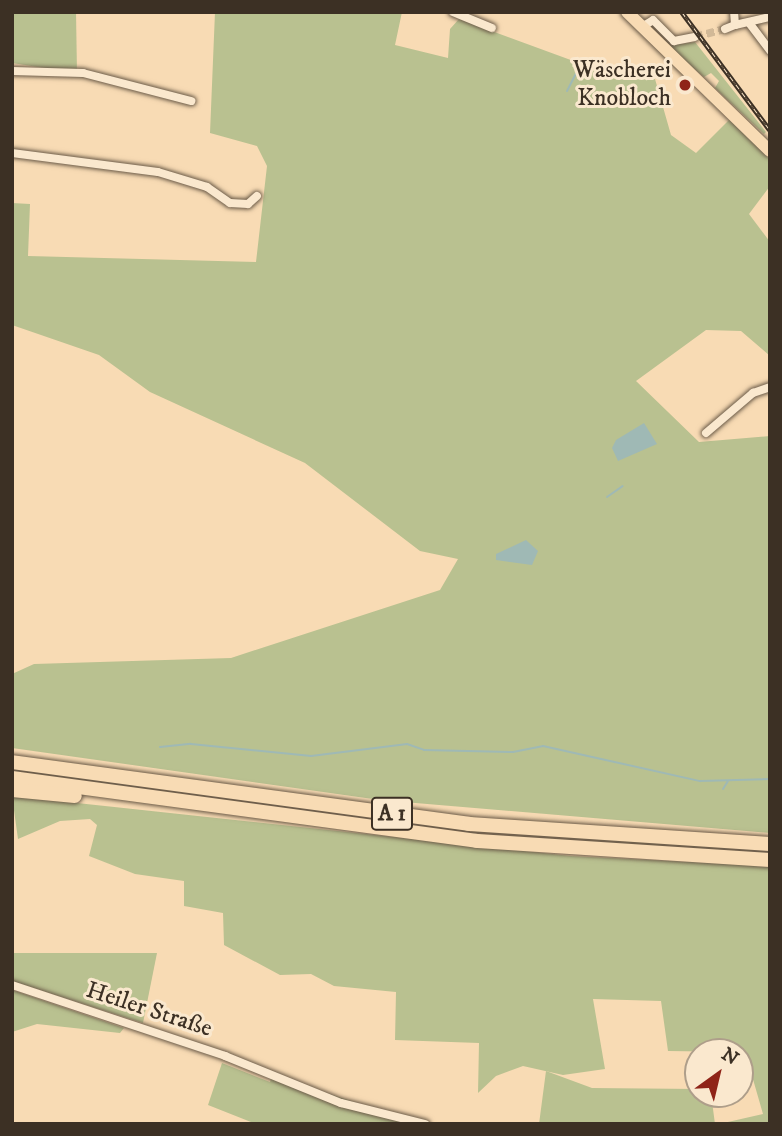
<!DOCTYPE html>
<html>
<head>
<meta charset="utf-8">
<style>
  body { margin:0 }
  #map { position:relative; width:782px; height:1136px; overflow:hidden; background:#f8dbb4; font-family:"IM FELL DW Pica",serif }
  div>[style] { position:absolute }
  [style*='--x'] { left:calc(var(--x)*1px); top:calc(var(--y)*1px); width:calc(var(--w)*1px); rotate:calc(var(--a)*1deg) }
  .green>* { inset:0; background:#b9c190 }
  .water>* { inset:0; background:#9fb9b5 }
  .stream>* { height:2px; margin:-1px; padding:0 1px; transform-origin:1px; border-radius:1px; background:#9fb9b5 }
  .minor-tunnel>* { height:8px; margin-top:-4px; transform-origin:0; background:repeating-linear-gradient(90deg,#d2b997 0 8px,transparent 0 12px) }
  .roads { filter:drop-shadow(0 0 2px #6b5b48) drop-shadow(0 0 2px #6b5b48) }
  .minor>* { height:8px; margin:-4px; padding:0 4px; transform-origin:4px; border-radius:4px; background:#fae8ce }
  .primary>* { height:12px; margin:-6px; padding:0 6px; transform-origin:6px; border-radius:6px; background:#f8dbb4 }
  .motorway>* { height:14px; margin:-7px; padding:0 7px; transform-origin:7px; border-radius:7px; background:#f8dbb4 }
  .rail>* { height:4.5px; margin-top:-2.25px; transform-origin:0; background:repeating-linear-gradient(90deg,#fae8ce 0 5px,#3c3024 0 10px); box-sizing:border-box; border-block:2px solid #3c3024 }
  .dots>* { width:19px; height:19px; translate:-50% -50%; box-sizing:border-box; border:4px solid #fae8ce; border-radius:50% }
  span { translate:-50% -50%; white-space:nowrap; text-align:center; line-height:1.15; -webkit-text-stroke:6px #fae8ce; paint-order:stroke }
  .shield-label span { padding:2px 5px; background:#fae8ce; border:2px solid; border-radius:5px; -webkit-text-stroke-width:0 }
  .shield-label { font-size:23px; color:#3c3024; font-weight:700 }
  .poi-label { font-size:24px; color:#3c3024 }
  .right { translate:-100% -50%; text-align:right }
  .street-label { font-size:24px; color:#3c3024 }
  .frame { position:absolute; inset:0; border:14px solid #3c3024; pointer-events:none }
  .north { position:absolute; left:684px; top:1038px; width:70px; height:70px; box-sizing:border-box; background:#fae8ce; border:2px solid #ae9e8a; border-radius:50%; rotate:34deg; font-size:19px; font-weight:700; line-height:28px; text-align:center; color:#3c3024 }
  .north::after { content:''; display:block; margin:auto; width:24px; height:32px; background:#8f2418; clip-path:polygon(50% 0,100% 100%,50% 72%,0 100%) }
</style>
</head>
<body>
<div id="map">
  <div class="green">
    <i style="clip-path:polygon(12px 12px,76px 12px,77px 73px,12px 63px)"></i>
    <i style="clip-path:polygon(215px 12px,402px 12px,395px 45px,448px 58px,450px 29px,459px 19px,598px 70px,655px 79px,671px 135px,696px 153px,730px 119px,725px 112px,770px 160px,770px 186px,749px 214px,770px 242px,770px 356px,741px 331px,706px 330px,636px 381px,699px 442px,770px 436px,770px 833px,380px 800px,12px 748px,12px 674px,34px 664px,231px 658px,440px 590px,458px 559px,420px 551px,305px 463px,150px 392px,99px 355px,12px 325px,12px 203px,30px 204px,28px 256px,256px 262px,267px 166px,257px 146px,210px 133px)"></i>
    <i style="clip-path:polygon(695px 42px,766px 132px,764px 134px,715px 88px,719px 81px,711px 73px,704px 77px,667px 46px)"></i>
    <i style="clip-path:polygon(12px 796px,571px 856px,770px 866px,770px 1124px,719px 1124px,763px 1114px,748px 1062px,740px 1060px,740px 1052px,668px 1051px,661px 1001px,593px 999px,605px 1069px,563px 1075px,523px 1066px,496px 1076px,478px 1093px,479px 1043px,395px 1040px,396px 992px,334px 986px,311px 974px,280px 975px,224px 945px,223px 913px,184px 906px,184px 881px,135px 874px,89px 856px,97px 825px,90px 819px,60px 821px,18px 839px)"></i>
    <i style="clip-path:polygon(13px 953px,157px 953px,143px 1023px,12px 981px)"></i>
    <i style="clip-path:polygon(12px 990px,124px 1028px,120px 1033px,37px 1024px,12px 1032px)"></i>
    <i style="clip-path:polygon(222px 1063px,270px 1082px,272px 1075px,421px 1124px,256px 1124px,208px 1105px)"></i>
    <i style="clip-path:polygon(546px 1071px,592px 1088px,698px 1089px,698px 1094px,711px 1094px,715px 1124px,539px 1124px)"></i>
  </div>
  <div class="water">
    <i style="clip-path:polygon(644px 423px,657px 444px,618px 461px,612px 448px,616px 440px)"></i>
    <i style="clip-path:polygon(526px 540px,538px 551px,532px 565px,496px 560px,496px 554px)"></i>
  </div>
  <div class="stream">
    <i style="--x:567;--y:91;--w:27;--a:-63"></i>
    <i style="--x:607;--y:497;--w:19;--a:-35"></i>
    <i style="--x:160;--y:747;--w:31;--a:-6"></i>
    <i style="--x:191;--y:744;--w:121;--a:5.7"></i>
    <i style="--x:311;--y:756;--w:97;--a:-7.1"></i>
    <i style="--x:407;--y:744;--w:18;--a:19"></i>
    <i style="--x:424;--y:750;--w:89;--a:1.3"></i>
    <i style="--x:513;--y:752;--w:31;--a:-11"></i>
    <i style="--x:543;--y:746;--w:161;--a:12.6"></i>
    <i style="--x:700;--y:781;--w:70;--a:-1.6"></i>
    <i style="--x:723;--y:789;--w:9;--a:-58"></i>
  </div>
  <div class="minor-tunnel">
    <i style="--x:695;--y:37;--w:31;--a:-15"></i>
  </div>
  <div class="roads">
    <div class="minor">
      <i style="--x:453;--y:12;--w:42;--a:22.3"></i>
      <i style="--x:750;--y:24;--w:34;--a:53"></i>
      <i style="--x:735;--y:25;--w:36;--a:-13"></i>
      <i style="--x:642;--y:27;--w:13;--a:-32"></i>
      <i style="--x:653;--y:20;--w:30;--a:45"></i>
      <i style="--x:674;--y:41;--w:21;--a:-11"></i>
      <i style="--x:725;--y:29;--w:11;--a:-22"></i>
      <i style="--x:735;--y:25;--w:13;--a:-94"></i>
      <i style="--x:12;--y:71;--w:71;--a:1.6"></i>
      <i style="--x:83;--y:73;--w:112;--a:14.5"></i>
      <i style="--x:12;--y:153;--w:147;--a:7.4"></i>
      <i style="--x:158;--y:172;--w:51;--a:17"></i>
      <i style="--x:207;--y:187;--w:28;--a:35"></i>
      <i style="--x:230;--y:203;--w:18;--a:3"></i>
      <i style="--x:248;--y:204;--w:12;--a:-42"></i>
      <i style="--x:706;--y:433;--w:62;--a:-40.4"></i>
      <i style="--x:753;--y:393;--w:18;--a:-19"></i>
      <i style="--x:12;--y:985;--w:225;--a:18.4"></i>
      <i style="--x:225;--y:1056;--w:125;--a:22.1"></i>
      <i style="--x:341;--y:1103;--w:87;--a:14"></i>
    </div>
    <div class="primary">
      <i style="--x:627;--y:12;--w:199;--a:44.2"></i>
    </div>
    <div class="motorway">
      <i style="--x:12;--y:762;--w:461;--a:7.7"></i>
      <i style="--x:469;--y:824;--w:302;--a:3.8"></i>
      <i style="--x:12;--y:778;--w:469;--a:7.7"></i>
      <i style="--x:477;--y:841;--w:294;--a:3.7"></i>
      <i style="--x:12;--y:790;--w:63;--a:5.4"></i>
    </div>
  </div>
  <div class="rail">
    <i style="--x:682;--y:12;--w:147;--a:53.3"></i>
  </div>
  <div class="dots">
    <i style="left:685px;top:85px;background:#8f2418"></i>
  </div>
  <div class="shield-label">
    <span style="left:392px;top:814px">A 1</span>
  </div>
  <div class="poi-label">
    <span class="right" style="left:671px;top:85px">Wäscherei<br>Knobloch</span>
  </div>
  <div class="street-label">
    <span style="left:149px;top:1010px;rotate:18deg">Heiler Straße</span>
  </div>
  <div class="frame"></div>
  <div class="north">N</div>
</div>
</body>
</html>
